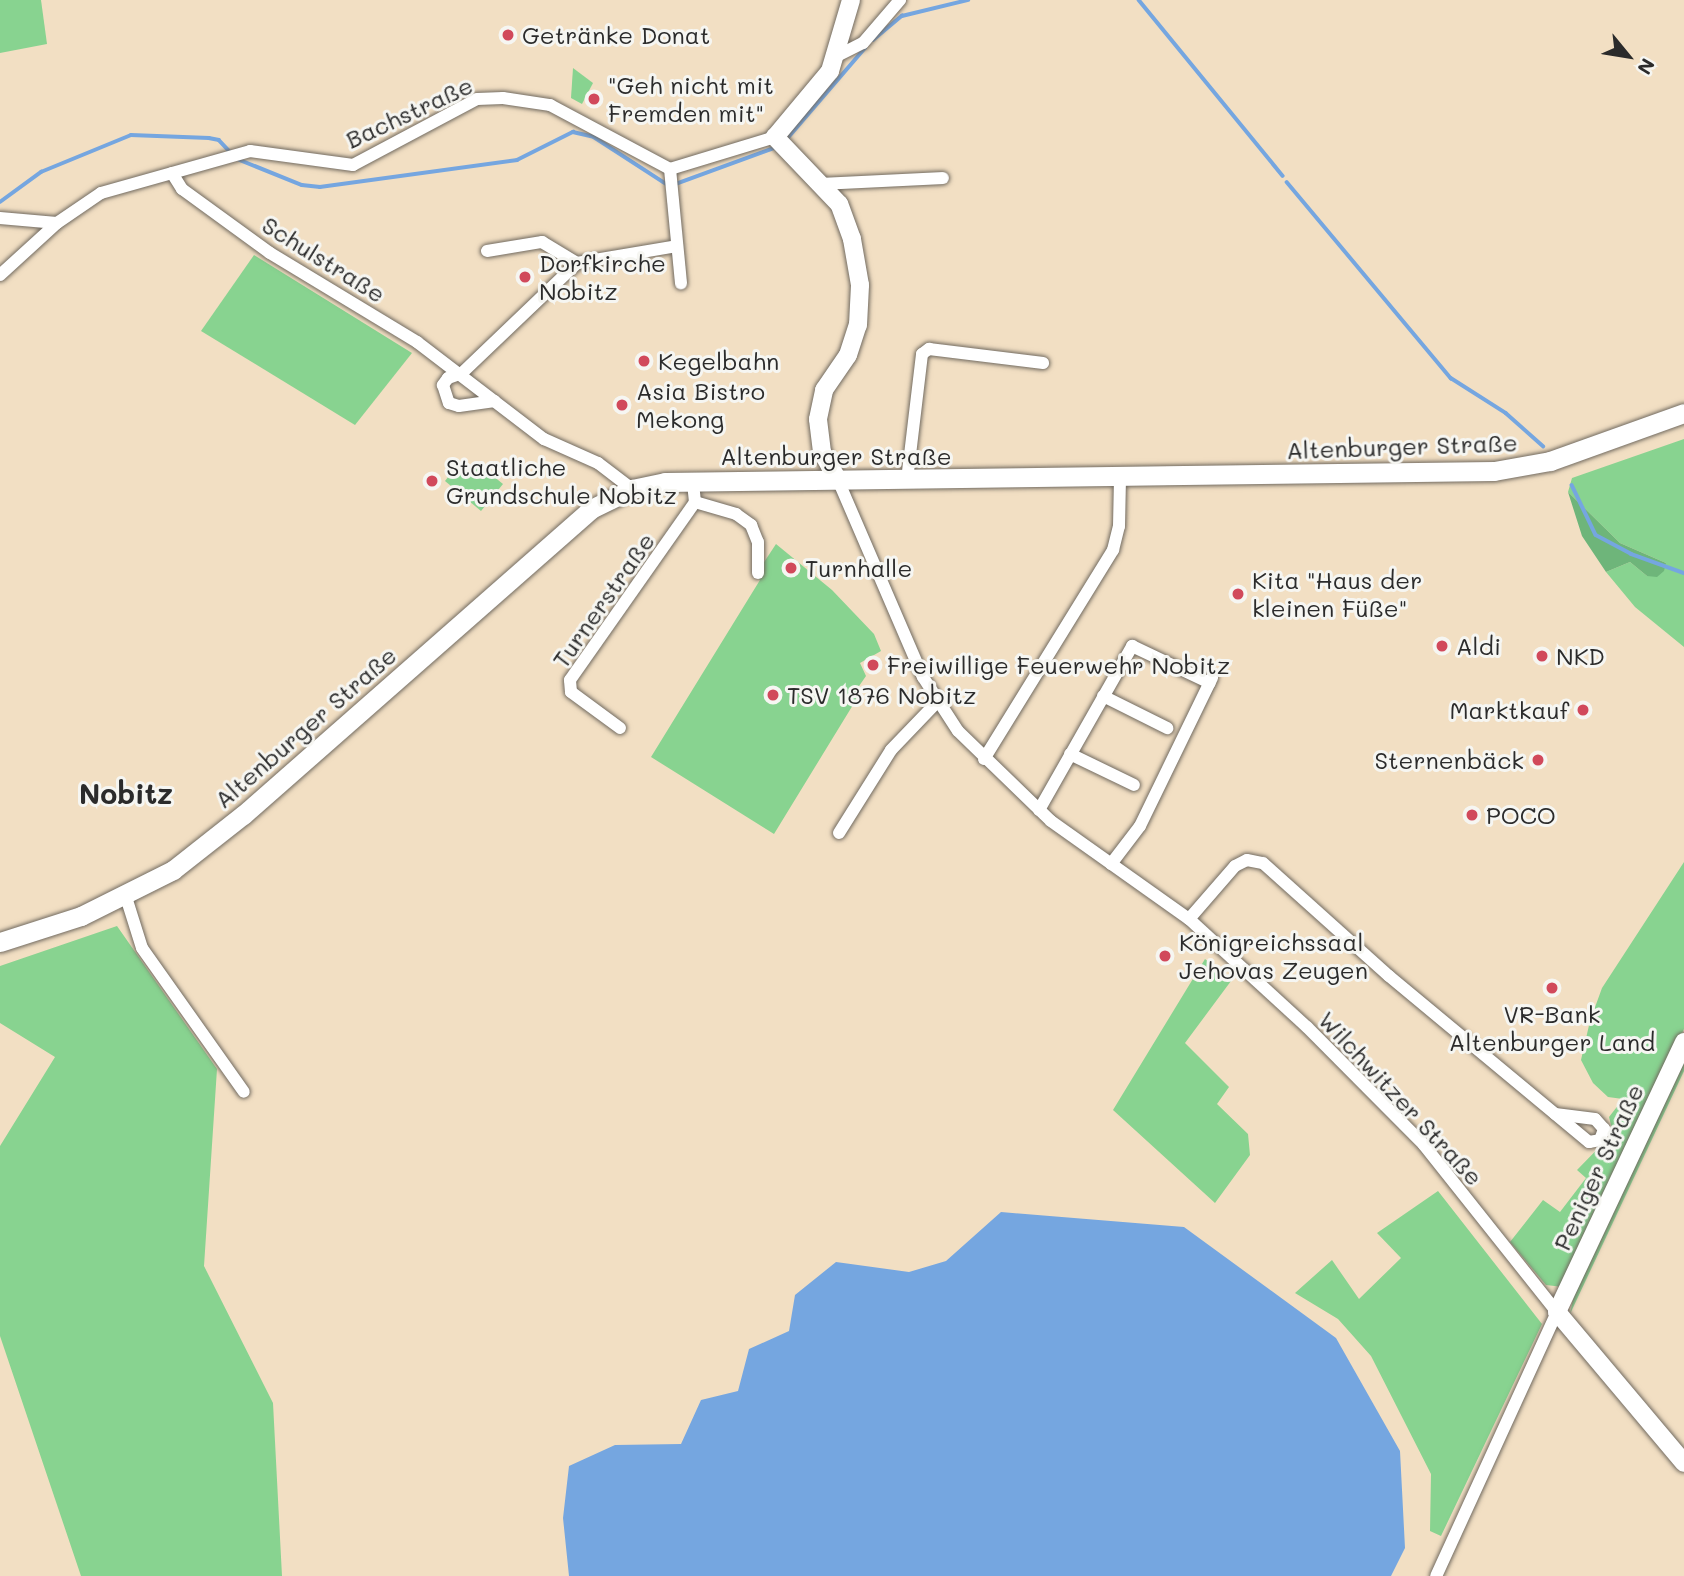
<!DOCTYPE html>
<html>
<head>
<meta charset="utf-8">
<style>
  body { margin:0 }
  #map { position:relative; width:1684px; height:1576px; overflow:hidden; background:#f2dfc3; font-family:Mali,sans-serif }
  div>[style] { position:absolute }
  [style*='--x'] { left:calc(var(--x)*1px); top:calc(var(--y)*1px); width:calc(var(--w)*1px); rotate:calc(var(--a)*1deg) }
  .green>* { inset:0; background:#88d390 }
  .forest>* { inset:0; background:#6eb57a }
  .water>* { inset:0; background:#75a6e0 }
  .stream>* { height:3.5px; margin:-1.75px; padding:0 1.75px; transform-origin:1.75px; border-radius:1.75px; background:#75a6e0 }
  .roads { filter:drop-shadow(0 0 2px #716a60) drop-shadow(0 0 2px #716a60) }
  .street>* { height:12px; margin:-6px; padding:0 6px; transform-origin:6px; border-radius:6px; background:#fff }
  .secondary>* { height:18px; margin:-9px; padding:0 9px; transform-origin:9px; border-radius:9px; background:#fff }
  .primary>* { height:19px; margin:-9.5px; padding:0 9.5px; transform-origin:9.5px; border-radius:9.5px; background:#fff }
  .dots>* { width:19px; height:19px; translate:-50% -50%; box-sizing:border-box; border:4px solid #f6f6f2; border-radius:50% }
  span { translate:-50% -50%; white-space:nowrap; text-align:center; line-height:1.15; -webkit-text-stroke:6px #f6f6f2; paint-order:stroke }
  .poi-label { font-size:24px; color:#2b2b2b }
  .left { translate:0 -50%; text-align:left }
  .right { translate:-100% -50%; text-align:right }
  .street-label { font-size:24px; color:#2b2b2b }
  .quarter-label { font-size:28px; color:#2b2b2b; font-weight:700 }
  .north { position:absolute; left:1593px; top:21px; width:70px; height:70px; -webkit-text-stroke:5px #f6f6f2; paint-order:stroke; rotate:120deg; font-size:19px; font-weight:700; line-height:28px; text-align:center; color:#2b2b2b }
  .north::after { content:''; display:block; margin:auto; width:24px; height:32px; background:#2b2b2b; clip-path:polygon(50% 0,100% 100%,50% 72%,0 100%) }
</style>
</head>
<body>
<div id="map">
  <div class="green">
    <i style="clip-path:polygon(0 0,41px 0,47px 44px,0 53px)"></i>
    <i style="clip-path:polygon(573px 68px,593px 83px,582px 104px,571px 98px)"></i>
    <i style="clip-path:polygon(254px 255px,412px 353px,355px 425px,201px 331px)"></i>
    <i style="clip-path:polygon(1684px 439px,1684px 647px,1635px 607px,1606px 572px,1630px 562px,1647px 576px,1666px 563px,1620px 543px,1568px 492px,1572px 478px)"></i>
    <i style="clip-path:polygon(482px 467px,503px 484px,481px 511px,445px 481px,455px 468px)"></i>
    <i style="clip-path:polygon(776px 544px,832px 590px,874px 634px,881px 651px,860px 663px,866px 676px,857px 689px,856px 700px,774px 834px,651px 757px,760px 580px,755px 576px)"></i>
    <i style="clip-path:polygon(1684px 862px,1684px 1029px,1563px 1287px,1546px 1285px,1510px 1242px,1543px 1200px,1560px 1212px,1586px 1178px,1577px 1170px,1613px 1133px,1609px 1117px,1623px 1099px,1608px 1097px,1593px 1083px,1581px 1060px,1590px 1021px,1602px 988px)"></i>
    <i style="clip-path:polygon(117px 926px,217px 1069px,204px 1266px,273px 1403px,282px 1576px,81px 1576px,0 1336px,0 1146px,55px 1057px,0 1023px,0 966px)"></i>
    <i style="clip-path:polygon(1205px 959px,1231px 981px,1185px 1043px,1229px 1087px,1217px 1104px,1248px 1134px,1250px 1155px,1215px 1203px,1113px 1110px)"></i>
    <i style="clip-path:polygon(1684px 1057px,1684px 1071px,1570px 1314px,1574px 1294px)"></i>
    <i style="clip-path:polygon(1438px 1191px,1542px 1324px,1441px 1536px,1430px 1531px,1431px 1474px,1371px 1356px,1338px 1319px,1295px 1293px,1332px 1260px,1359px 1299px,1401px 1258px,1377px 1233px)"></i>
  </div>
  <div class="forest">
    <i style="clip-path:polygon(1568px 492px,1620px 543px,1666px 563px,1664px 571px,1657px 577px,1647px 576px,1630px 562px,1606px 572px,1582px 536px)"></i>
  </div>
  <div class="water">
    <i style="clip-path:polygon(1001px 1212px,1184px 1227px,1336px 1338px,1400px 1451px,1405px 1548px,1391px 1576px,569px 1576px,563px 1518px,569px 1466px,615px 1445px,681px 1444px,701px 1400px,738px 1391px,749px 1349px,789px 1331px,795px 1295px,836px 1262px,909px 1272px,946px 1261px)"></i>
  </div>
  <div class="stream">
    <i style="--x:1139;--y:0;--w:227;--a:50.7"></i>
    <i style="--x:873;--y:40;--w:38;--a:-40"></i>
    <i style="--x:902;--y:16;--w:68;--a:-13.6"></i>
    <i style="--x:786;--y:140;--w:121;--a:-49.3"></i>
    <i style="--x:235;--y:158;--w:72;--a:21.9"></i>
    <i style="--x:302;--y:185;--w:18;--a:6"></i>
    <i style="--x:320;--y:187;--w:199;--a:-7.8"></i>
    <i style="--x:517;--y:160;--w:63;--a:-26.6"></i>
    <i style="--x:573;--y:132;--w:22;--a:13"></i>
    <i style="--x:594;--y:137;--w:88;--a:33"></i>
    <i style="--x:1287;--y:182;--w:256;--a:50.1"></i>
    <i style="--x:1451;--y:378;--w:65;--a:32.5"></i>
    <i style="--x:1506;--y:413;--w:50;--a:41.7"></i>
    <i style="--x:676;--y:184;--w:108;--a:-20.1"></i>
    <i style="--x:0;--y:202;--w:51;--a:-36.2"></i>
    <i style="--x:41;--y:172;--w:97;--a:-22.3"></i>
    <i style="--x:131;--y:135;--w:78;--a:2.2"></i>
    <i style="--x:209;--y:138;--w:10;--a:11"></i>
    <i style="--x:219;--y:140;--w:16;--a:47"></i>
    <i style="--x:1572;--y:485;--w:55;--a:64.4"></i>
    <i style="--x:1596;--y:535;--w:40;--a:28"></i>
    <i style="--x:1631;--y:554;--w:56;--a:19.7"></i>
  </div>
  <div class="roads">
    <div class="street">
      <i style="--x:837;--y:56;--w:29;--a:-27"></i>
      <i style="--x:863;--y:43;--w:57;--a:-49.3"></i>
      <i style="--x:670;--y:169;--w:115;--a:84.5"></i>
      <i style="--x:172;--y:173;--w:19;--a:58"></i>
      <i style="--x:182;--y:189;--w:109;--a:36"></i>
      <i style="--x:270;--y:253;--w:172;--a:31.2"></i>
      <i style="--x:417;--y:342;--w:160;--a:37.4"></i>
      <i style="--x:544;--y:439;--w:59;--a:24"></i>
      <i style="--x:598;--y:463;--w:43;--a:37.4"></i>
      <i style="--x:821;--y:184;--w:122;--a:-2.8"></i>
      <i style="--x:0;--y:218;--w:57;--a:5"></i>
      <i style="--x:487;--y:251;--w:56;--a:-9.3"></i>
      <i style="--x:542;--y:242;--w:41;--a:31"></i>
      <i style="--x:577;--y:263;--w:101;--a:-9.6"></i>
      <i style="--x:0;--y:275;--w:77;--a:-42.4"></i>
      <i style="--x:57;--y:223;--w:53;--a:-34.3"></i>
      <i style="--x:101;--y:193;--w:155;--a:-15.7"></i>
      <i style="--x:250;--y:151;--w:104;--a:7.7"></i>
      <i style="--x:353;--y:165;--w:140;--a:-28"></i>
      <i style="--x:477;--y:99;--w:26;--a:-2"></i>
      <i style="--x:503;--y:98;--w:48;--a:8.5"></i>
      <i style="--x:550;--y:105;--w:136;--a:28.1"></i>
      <i style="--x:670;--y:169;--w:110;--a:-16.9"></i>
      <i style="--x:462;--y:373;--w:159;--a:-43.7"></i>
      <i style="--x:462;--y:373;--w:15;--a:160"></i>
      <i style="--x:448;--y:378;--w:9;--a:126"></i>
      <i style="--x:443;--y:385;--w:19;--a:72"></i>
      <i style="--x:449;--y:403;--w:10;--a:17"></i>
      <i style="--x:459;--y:406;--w:36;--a:-8"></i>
      <i style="--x:838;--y:480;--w:215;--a:66.7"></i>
      <i style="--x:923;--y:677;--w:64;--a:57.1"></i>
      <i style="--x:958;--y:731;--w:129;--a:44.1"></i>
      <i style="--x:1051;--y:821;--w:169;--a:35.4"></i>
      <i style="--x:1189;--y:919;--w:160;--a:42.5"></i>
      <i style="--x:1307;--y:1027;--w:166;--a:45.2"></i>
      <i style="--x:1424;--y:1145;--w:213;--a:51.5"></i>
      <i style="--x:1557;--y:1312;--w:290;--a:114.6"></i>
      <i style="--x:907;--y:480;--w:127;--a:-83.2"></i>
      <i style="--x:922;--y:354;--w:9;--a:-36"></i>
      <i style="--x:929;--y:349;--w:115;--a:7"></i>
      <i style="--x:695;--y:502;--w:43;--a:16.3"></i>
      <i style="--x:736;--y:514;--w:19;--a:36"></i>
      <i style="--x:751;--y:525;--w:18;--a:68"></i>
      <i style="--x:758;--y:542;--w:31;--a:90"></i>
      <i style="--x:1103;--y:696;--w:72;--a:26.6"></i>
      <i style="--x:620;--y:728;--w:61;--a:-143.7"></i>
      <i style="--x:571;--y:692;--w:12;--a:-95"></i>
      <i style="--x:570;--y:680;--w:218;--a:-54.9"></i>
      <i style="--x:695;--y:502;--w:20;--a:-96"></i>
      <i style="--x:1070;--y:754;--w:71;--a:25.8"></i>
      <i style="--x:984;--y:759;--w:246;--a:-58.3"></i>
      <i style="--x:1113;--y:550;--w:25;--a:-76"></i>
      <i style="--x:1119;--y:526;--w:49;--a:-88.8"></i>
      <i style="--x:1039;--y:810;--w:189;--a:-60.4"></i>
      <i style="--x:1132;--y:646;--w:86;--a:25.4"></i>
      <i style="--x:839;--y:833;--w:98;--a:-57.9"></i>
      <i style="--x:891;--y:750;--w:65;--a:-46.2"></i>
      <i style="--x:1111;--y:864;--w:48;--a:-52.7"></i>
      <i style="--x:1140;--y:826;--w:165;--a:-64.1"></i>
      <i style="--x:126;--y:897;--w:53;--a:72.6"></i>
      <i style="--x:142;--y:948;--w:176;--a:54.7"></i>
      <i style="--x:1189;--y:919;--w:70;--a:-49"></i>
      <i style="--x:1235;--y:866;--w:13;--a:-27"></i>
      <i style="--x:1247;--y:860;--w:16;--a:11"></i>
      <i style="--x:1263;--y:863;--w:169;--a:41.9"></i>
      <i style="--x:1389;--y:976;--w:260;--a:39.7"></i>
      <i style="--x:1589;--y:1142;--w:11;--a:-10"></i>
      <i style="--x:1600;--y:1140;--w:12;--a:-70"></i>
      <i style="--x:1604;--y:1129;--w:13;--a:-132"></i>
      <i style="--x:1595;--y:1119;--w:40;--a:-172.9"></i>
    </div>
    <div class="secondary">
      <i style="--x:838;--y:480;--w:32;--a:-120"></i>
      <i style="--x:822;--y:452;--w:33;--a:-97"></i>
      <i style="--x:818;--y:419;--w:30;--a:-78"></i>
      <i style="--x:824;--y:390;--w:42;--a:-55.6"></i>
      <i style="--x:848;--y:355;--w:32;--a:-72"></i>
      <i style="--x:858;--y:325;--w:40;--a:-87.1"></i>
      <i style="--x:860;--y:285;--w:47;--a:-99.9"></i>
      <i style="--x:852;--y:239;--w:37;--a:-110"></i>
      <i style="--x:839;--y:204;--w:93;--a:-133.7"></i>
      <i style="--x:775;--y:137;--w:86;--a:-50.2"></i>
      <i style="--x:830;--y:71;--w:74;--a:-73.5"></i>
      <i style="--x:1684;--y:1042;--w:298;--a:115.2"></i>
      <i style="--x:1557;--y:1312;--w:197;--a:49.9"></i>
    </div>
    <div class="primary">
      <i style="--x:0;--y:942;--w:85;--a:-17.8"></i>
      <i style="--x:81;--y:916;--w:103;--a:-26.6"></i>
      <i style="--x:173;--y:870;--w:89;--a:-38.2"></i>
      <i style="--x:243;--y:815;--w:463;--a:-41.3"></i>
      <i style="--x:591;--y:509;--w:46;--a:-26"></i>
      <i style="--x:632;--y:489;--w:34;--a:-12"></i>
      <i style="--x:665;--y:482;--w:829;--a:-0.76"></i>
      <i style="--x:1494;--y:471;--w:57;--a:-10.1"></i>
      <i style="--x:1550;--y:461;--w:142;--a:-19.7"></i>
    </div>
  </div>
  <div class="dots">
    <i style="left:508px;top:35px;background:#d1495b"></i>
    <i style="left:594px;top:99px;background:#d1495b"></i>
    <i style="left:525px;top:277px;background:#d1495b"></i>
    <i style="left:644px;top:361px;background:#d1495b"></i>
    <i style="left:622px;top:405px;background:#d1495b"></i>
    <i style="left:432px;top:481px;background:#d1495b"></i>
    <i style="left:791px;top:568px;background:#d1495b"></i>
    <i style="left:1238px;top:594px;background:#d1495b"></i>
    <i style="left:1442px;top:646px;background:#d1495b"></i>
    <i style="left:1542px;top:656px;background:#d1495b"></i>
    <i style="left:873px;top:665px;background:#d1495b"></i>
    <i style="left:773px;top:695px;background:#d1495b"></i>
    <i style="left:1583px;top:710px;background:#d1495b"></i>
    <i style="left:1538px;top:760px;background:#d1495b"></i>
    <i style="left:1472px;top:815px;background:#d1495b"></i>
    <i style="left:1165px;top:956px;background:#d1495b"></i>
    <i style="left:1552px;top:988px;background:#d1495b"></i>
  </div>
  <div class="poi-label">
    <span class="left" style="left:522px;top:35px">Getränke Donat</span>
    <span class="left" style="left:608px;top:99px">"Geh nicht mit<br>Fremden mit"</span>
    <span class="left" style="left:539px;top:277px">Dorfkirche<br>Nobitz</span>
    <span class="left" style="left:658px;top:361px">Kegelbahn</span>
    <span class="left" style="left:636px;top:405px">Asia Bistro<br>Mekong</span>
    <span class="left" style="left:446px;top:481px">Staatliche<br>Grundschule Nobitz</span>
    <span class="left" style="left:805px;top:568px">Turnhalle</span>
    <span class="left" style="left:1252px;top:594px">Kita "Haus der<br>kleinen Füße"</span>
    <span class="left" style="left:1456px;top:646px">Aldi</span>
    <span class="left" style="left:1556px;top:656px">NKD</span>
    <span class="left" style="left:887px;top:665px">Freiwillige Feuerwehr Nobitz</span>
    <span class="left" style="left:787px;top:695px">TSV 1876 Nobitz</span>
    <span class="right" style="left:1569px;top:710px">Marktkauf</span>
    <span class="right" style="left:1524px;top:760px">Sternenbäck</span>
    <span class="left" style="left:1486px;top:815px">POCO</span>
    <span class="left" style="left:1179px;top:956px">Königreichssaal<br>Jehovas Zeugen</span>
    <span style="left:1552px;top:1028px">VR-Bank<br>Altenburger Land</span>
  </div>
  <div class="street-label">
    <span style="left:409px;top:112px;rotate:-25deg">Bachstraße</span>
    <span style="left:324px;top:259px;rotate:32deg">Schulstraße</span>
    <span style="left:1402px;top:446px;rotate:-2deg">Altenburger Straße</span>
    <span style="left:836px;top:456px">Altenburger Straße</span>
    <span style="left:603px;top:600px;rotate:-55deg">Turnerstraße</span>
    <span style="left:305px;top:727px;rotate:-41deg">Altenburger Straße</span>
    <span style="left:1401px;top:1098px;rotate:47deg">Wilchwitzer Straße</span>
    <span style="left:1598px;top:1167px;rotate:-65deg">Peniger Straße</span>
  </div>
  <div class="quarter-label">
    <span style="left:126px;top:793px">Nobitz</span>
  </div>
  <div class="north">N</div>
</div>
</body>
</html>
